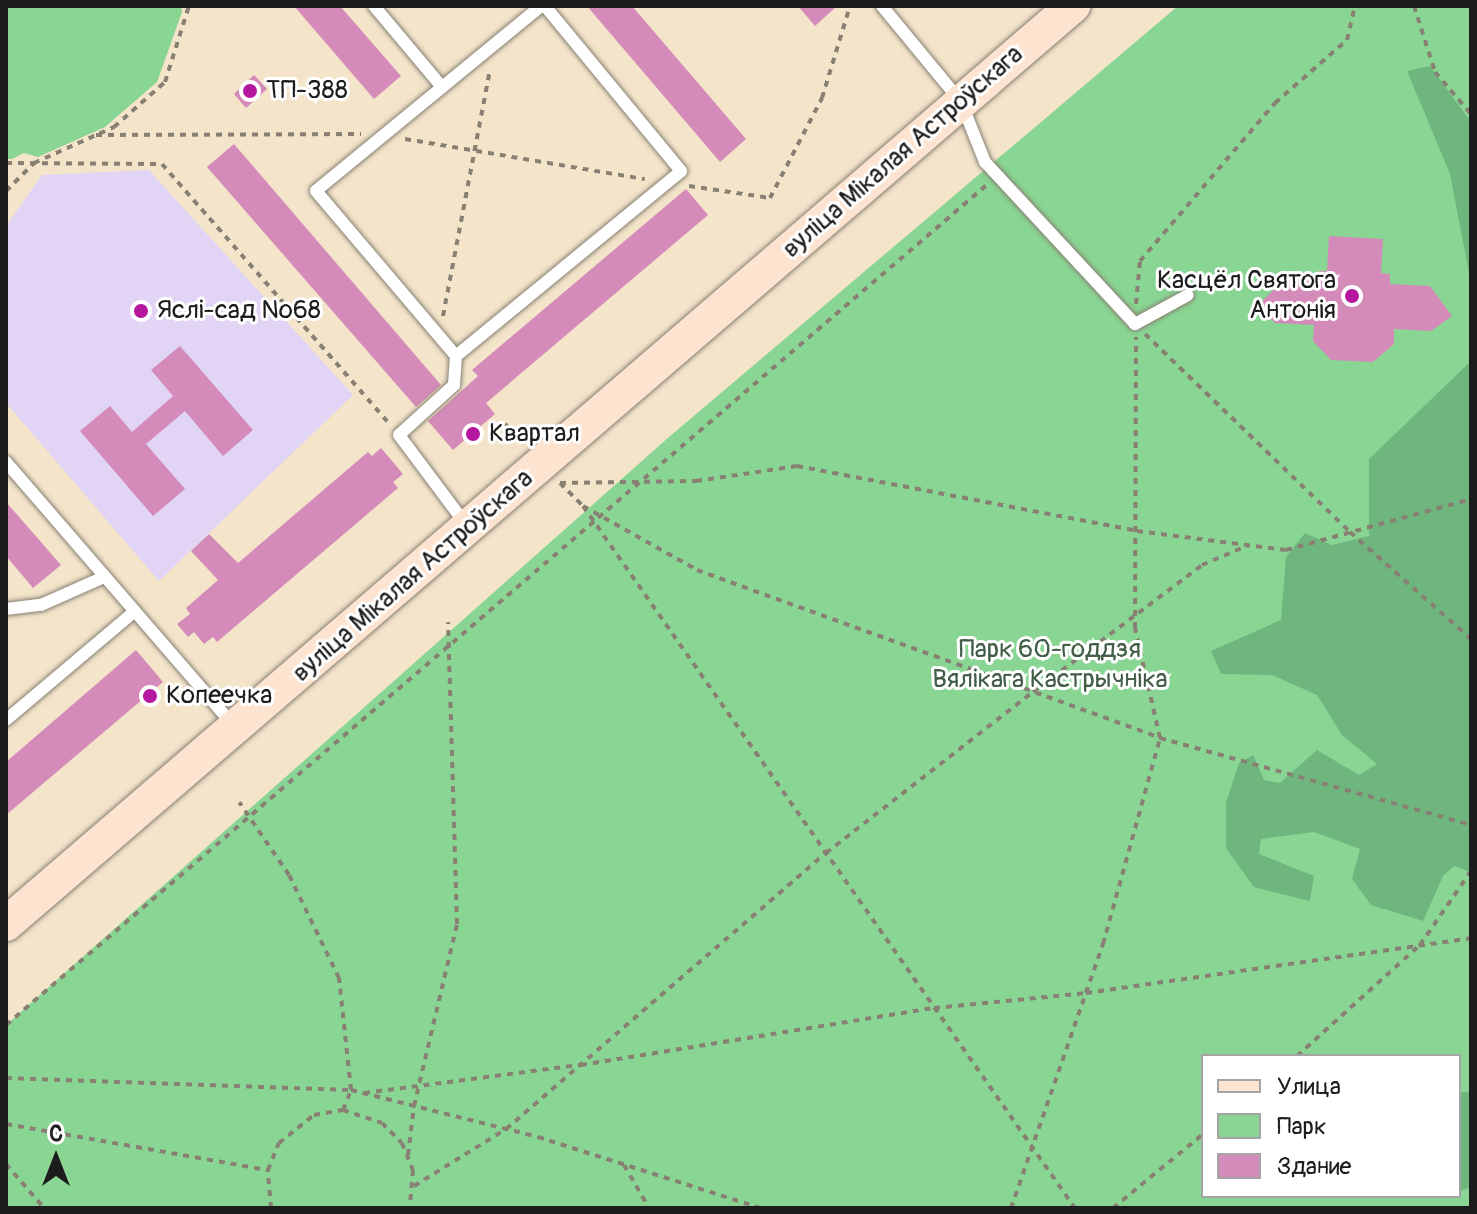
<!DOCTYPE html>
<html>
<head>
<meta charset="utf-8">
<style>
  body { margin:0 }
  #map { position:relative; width:1477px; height:1214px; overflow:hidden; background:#f3e4ca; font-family:Pangolin,sans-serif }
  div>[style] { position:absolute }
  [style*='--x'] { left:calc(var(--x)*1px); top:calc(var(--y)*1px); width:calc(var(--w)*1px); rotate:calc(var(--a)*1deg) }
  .built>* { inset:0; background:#e1d4f4 }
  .green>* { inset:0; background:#89d593 }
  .forest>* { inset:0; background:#6eb67d }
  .building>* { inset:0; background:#d48bb9 }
  .path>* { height:4px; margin-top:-2px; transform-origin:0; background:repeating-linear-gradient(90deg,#888073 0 6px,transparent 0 12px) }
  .roads { filter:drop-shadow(0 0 2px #888073) drop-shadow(0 0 2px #888073) }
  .lane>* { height:12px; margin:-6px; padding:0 6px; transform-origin:6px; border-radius:6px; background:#fff }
  .secondary>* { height:34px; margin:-17px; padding:0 17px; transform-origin:17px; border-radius:17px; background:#fde4d1 }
  .dots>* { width:22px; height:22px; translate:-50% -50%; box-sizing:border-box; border:4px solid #fff; border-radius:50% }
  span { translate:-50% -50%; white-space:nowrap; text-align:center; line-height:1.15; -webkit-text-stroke:6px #fff; paint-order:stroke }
  .poi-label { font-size:26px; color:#1c1c1c }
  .left { translate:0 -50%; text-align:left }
  .right { translate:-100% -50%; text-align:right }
  .street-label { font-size:26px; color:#1c1c1c }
  .park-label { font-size:26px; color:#425d46 }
  .frame { position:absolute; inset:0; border:8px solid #1c1c1c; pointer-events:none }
  .legend { position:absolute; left:1201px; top:1054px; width:260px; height:144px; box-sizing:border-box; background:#fff; border:2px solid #a4a4a4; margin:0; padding:10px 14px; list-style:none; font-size:24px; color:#1c1c1c }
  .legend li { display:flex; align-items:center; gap:16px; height:40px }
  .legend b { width:40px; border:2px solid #a4a4a4 }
  .north { position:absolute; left:16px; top:1118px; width:80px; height:80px; -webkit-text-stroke:6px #fff; paint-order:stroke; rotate:0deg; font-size:22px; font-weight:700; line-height:32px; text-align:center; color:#1c1c1c }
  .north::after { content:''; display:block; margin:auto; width:28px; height:36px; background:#1c1c1c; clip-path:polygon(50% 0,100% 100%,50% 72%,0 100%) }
</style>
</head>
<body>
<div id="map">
  <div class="built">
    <i style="clip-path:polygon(149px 170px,353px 395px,159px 581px,6px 403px,6px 226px,42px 175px)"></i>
  </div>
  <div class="green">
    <i style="clip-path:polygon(6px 6px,181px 6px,182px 12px,157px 82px,105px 127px,38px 157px,24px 153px,12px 159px,6px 159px)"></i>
    <i style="clip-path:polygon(evenodd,1178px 6px,1471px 6px,1471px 1208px,6px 1208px,6px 1025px,669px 437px,1178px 6px,1203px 1056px,1459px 1056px,1459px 1196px,1203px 1196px,1203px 1056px)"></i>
  </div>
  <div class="forest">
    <i style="clip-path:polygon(1430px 66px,1471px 122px,1471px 283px,1450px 174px,1407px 71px)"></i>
    <i style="clip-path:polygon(1471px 361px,1471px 872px,1454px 866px,1443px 876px,1423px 921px,1371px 905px,1352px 879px,1360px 849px,1314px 832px,1261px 839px,1259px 854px,1314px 876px,1310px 901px,1254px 887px,1226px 848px,1226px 803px,1239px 763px,1253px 755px,1264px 780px,1280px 783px,1317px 750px,1359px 775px,1377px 764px,1342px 735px,1317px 695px,1272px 675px,1221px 674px,1211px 651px,1281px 620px,1286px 557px,1305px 533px,1332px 545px,1369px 536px,1369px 459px)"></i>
    <i style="clip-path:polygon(1471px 1091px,1471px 1187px,1460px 1191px,1459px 1093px)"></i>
  </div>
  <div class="building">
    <i style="clip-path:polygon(294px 6px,340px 6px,401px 76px,374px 99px)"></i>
    <i style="clip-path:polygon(587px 6px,632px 6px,746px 139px,720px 162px)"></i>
    <i style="clip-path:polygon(798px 6px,837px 6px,815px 26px)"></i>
    <i style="clip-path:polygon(254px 75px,267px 89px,246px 108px,234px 94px)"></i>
    <i style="clip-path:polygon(234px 144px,441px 385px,416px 407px,207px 167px)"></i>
    <i style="clip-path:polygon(686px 189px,708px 215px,486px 403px,495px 414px,453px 450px,428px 421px,478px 376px,472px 370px)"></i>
    <i style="clip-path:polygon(1329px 236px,1383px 239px,1381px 273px,1390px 274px,1390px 284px,1430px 286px,1452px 316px,1431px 331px,1394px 329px,1394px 344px,1373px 362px,1331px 360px,1313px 341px,1314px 325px,1275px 323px,1258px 305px,1285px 279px,1319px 280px,1319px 271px,1327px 271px)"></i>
    <i style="clip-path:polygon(180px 346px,253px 430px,223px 456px,185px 411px,146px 444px,185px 489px,153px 516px,80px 431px,110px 406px,132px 432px,173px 396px,151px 370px)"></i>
    <i style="clip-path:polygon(381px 448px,403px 474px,393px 482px,398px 488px,217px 642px,213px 637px,204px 644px,194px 632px,188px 637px,177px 624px,190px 614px,186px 608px,218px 580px,191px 551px,209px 534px,238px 563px,368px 452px,372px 456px)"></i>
    <i style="clip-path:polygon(6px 502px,61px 565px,33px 588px,6px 556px)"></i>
    <i style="clip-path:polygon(136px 650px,163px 682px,6px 815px,6px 762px)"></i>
  </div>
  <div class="path">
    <i style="--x:1414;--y:6;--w:69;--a:72.3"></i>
    <i style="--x:1435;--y:72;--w:55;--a:49.4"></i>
    <i style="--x:96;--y:135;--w:265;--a:-0.2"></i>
    <i style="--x:405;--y:139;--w:243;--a:9.5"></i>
    <i style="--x:6;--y:163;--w:156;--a:0.4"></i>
    <i style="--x:162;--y:164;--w:346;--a:48.8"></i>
    <i style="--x:689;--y:186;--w:82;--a:8.4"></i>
    <i style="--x:770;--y:198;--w:113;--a:-62.5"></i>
    <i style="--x:822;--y:98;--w:96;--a:-73.1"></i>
    <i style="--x:6;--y:191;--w:40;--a:-45"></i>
    <i style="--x:34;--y:163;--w:88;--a:-24.2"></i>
    <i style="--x:114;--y:127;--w:68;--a:-41.4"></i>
    <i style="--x:165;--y:82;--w:80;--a:-72.5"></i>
    <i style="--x:1136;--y:304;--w:43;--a:-84.7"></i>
    <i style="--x:1140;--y:261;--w:208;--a:-49.5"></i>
    <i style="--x:1275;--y:103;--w:96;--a:-41.2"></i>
    <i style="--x:1347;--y:40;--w:35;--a:-77"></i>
    <i style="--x:443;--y:316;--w:251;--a:-79.2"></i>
    <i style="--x:1145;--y:334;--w:285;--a:44"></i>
    <i style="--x:1350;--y:532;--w:162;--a:41.5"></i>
    <i style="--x:505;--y:424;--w:27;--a:45"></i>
    <i style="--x:560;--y:483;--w:136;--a:-0.8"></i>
    <i style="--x:696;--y:481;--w:102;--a:-8.4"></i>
    <i style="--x:797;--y:466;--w:346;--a:10.8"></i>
    <i style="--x:1137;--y:531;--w:150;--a:7.3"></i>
    <i style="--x:1286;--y:550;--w:192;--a:-15.4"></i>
    <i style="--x:560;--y:483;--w:33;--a:45"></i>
    <i style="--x:583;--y:506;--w:857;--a:54.98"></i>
    <i style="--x:583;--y:506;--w:131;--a:29.3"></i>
    <i style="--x:697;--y:570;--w:493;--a:19.9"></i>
    <i style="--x:1160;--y:738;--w:323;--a:15.6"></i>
    <i style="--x:6;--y:1025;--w:1293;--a:-40.58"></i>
    <i style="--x:1297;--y:1056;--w:166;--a:-42.1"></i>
    <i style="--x:1420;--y:945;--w:90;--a:-55.4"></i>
    <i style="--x:6;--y:1078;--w:345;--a:2"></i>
    <i style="--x:351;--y:1090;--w:113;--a:-96.1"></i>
    <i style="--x:339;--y:978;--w:114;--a:-115.9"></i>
    <i style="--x:289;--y:875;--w:88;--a:-124.4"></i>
    <i style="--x:364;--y:1093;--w:219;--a:-7.4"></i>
    <i style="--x:581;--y:1065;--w:358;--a:-9.2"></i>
    <i style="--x:934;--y:1008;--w:153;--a:-5.6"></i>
    <i style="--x:1086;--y:993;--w:389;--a:-8.1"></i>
    <i style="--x:343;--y:1110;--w:22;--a:-68"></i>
    <i style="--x:351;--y:1090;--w:193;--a:14.1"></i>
    <i style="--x:538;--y:1137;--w:233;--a:17.7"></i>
    <i style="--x:6;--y:1124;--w:266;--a:10"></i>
    <i style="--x:408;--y:1155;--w:49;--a:-83"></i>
    <i style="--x:414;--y:1106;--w:187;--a:-76.7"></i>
    <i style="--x:457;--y:924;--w:302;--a:-91.7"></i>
    <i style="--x:6;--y:1164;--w:58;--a:49.2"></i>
    <i style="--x:624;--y:1165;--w:50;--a:59.8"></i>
    <i style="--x:414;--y:1186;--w:108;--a:-31.8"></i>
    <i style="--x:506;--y:1129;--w:423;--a:-40.8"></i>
    <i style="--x:826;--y:853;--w:262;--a:-37.9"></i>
    <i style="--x:1033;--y:692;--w:211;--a:-36.9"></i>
    <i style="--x:1202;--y:565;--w:51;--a:-23.1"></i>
    <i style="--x:271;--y:1208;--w:38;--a:-95"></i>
    <i style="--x:268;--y:1170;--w:29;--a:-68"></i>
    <i style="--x:279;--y:1143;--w:45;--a:-38.7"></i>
    <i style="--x:314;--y:1115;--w:29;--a:-10"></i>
    <i style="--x:343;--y:1110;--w:41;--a:18.4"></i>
    <i style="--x:382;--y:1123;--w:28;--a:45"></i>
    <i style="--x:402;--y:1143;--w:29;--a:68"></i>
    <i style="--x:413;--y:1170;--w:38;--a:95"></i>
    <i style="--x:1011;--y:1208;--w:280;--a:-70.8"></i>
    <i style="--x:1103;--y:944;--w:214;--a:-74.5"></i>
    <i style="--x:1160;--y:738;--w:113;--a:-102.8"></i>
    <i style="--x:1135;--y:628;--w:291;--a:-89.8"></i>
    <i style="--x:1113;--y:1208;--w:117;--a:-39.4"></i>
  </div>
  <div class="roads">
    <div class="lane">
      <i style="--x:374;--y:6;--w:106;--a:50"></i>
      <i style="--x:541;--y:6;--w:291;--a:140.6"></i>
      <i style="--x:316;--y:191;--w:216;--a:49.7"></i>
      <i style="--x:456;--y:356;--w:291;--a:-39.4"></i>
      <i style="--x:681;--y:171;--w:214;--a:-129.5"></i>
      <i style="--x:882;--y:6;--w:124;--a:50.5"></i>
      <i style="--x:961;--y:102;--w:65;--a:68.2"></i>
      <i style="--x:985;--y:162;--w:221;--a:47.2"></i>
      <i style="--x:1135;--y:324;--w:60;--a:-28.7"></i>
      <i style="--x:456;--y:356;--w:29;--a:94"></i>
      <i style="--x:454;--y:385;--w:74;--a:137.7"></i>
      <i style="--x:399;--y:435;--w:114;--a:53.2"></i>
      <i style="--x:6;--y:462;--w:349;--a:49.2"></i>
      <i style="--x:6;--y:609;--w:35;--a:-7"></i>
      <i style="--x:41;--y:605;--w:69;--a:-24"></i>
      <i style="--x:6;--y:720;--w:167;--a:-40.2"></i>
    </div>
    <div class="secondary">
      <i style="--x:6;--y:924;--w:1408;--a:-40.71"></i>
    </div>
  </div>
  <div class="dots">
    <i style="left:250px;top:91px;background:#b5179e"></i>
    <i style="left:1352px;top:296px;background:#b5179e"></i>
    <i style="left:141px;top:311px;background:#b5179e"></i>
    <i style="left:473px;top:434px;background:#b5179e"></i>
    <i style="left:150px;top:696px;background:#b5179e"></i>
  </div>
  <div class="poi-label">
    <span class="left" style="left:266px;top:91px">ТП-388</span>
    <span class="right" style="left:1336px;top:296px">Касцёл Святога<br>Антонія</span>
    <span class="left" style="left:157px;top:311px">Яслі-сад №68</span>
    <span class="left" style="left:489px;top:434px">Квартал</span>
    <span class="left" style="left:166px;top:696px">Копеечка</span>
  </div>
  <div class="street-label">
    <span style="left:903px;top:152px;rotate:-41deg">вуліца Мікалая Астроўскага</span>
    <span style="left:413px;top:576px;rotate:-41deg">вуліца Мікалая Астроўскага</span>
  </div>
  <div class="park-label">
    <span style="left:1050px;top:665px">Парк 60-годдзя<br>Вялікага Кастрычніка</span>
  </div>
  <div class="frame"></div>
  <ul class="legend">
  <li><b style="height:10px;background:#fde4d1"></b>Улица</li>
  <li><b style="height:22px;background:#89d593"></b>Парк</li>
  <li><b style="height:22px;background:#d48bb9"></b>Здание</li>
  </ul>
  <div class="north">С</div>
</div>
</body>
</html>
